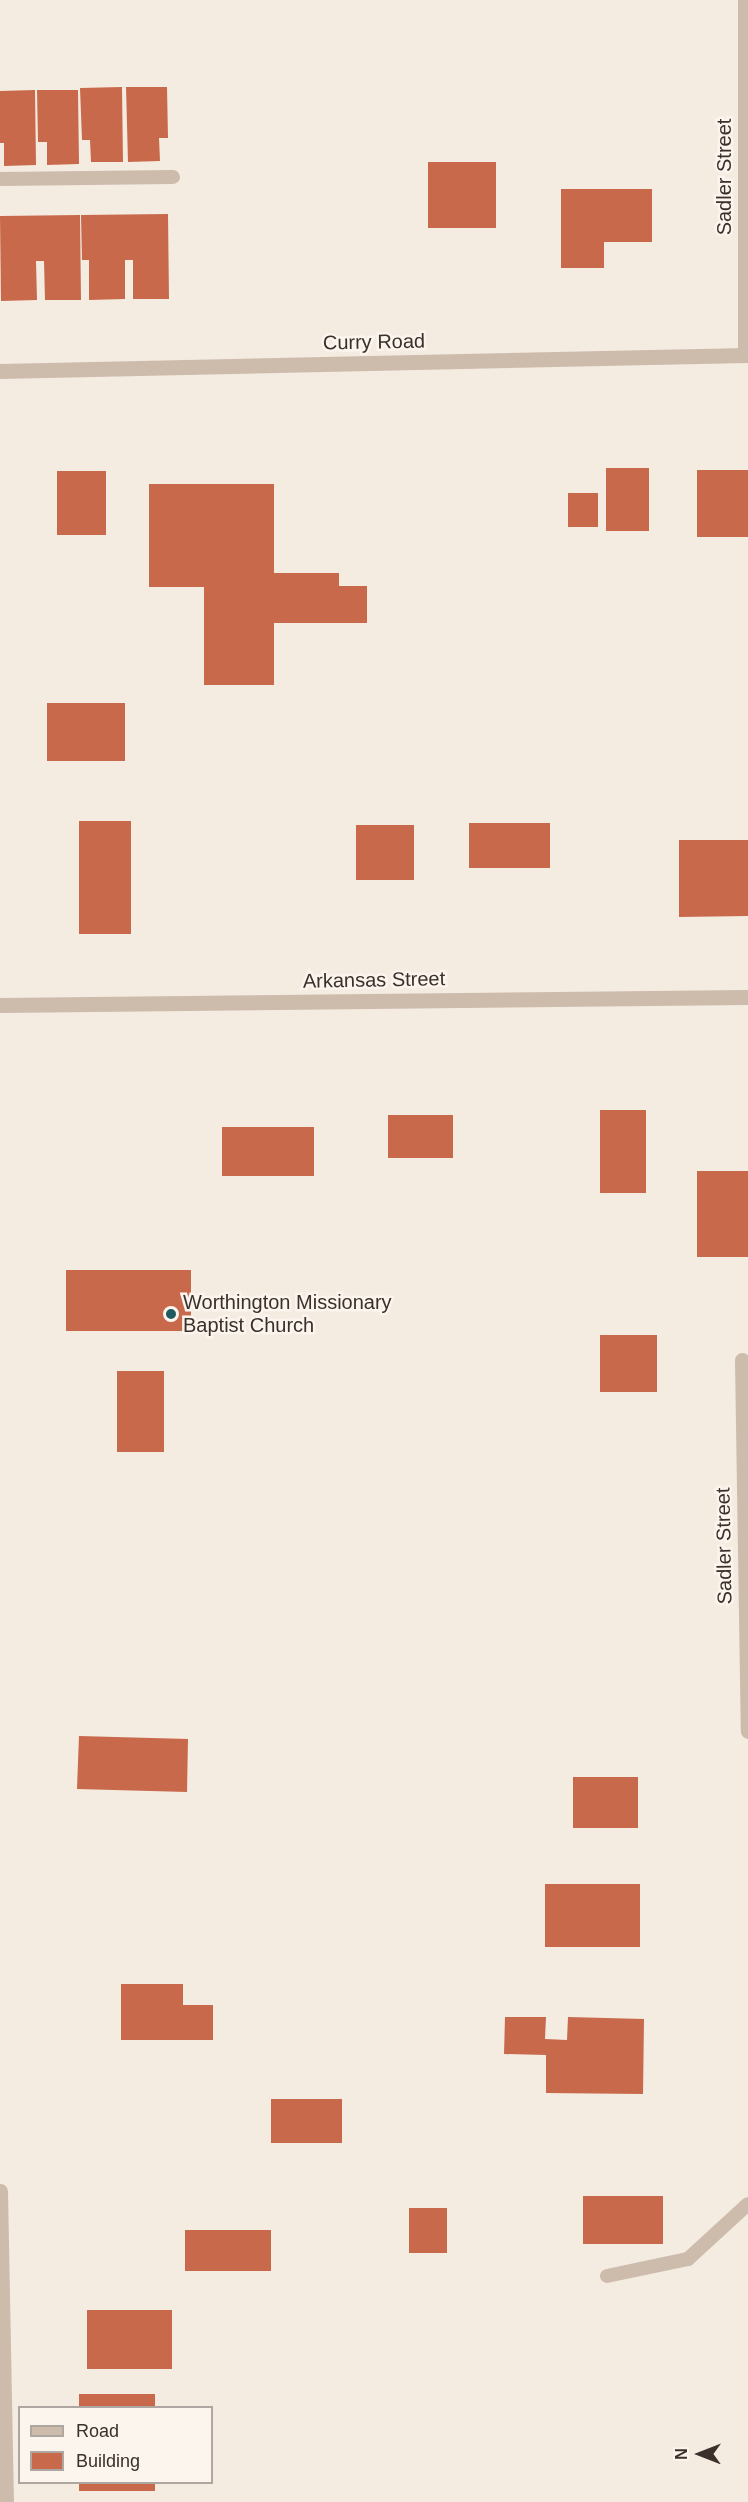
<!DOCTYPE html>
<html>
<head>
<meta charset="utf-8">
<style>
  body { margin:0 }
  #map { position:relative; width:748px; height:2502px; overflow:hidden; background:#f4ebe1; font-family:Helvetica,sans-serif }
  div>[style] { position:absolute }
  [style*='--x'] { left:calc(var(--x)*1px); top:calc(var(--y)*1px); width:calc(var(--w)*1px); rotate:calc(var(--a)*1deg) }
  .building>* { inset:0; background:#c8694b }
  .service>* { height:14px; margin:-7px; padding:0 7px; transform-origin:7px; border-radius:7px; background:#cdbbac }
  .minor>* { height:15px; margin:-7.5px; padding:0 7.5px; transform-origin:7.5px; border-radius:7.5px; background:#cdbbac }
  .dots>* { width:16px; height:16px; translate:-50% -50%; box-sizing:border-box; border:3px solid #fbf5ee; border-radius:50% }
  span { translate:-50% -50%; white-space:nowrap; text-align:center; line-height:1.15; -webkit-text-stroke:5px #fbf5ee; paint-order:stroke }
  .street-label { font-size:20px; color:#3b302b }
  .poi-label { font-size:20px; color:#3b302b }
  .left { translate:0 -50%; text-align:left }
  .legend { position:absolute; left:18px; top:2406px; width:195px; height:78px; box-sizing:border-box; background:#fbf5ee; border:2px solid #aea6a0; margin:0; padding:8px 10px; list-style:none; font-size:18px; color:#3b302b }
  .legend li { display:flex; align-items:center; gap:12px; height:30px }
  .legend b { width:30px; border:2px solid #aea6a0 }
  .north { position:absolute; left:670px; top:2424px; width:60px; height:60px; -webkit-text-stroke:4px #fbf5ee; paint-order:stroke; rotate:270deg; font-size:16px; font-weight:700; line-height:24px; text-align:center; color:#3b302b }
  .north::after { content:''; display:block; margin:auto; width:21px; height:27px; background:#3b302b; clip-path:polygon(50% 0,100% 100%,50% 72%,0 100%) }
</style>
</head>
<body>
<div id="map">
  <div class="building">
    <i style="clip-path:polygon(122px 87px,123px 162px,91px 162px,90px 140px,82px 140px,80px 88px)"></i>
    <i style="clip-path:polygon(126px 87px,167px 87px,168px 138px,159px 138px,160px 161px,128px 162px)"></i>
    <i style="clip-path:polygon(35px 90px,36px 165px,4px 166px,4px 143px,0 143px,0 91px)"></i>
    <i style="clip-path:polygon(37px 90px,78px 90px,79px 164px,47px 165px,47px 142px,38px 142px)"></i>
    <i style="clip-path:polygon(428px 162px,496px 162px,496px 228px,428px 228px)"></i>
    <i style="clip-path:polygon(561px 189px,652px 189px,652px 242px,604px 242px,604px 268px,561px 268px)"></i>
    <i style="clip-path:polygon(168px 214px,169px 299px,133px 299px,133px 260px,125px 260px,125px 299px,89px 300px,89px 260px,82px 260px,81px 215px)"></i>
    <i style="clip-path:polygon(80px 215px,81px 300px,45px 300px,44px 261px,36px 261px,37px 300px,1px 301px,0 216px)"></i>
    <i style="clip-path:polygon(606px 468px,649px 468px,649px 531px,606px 531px)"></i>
    <i style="clip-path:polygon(697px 470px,748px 470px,748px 537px,697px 537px)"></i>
    <i style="clip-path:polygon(57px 471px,106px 471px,106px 535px,57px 535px)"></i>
    <i style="clip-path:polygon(149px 484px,274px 484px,274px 573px,339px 573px,339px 586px,367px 586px,367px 623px,274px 623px,274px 685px,204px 685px,204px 587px,149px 587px)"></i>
    <i style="clip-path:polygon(568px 493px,598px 493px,598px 527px,568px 527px)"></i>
    <i style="clip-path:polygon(47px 703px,125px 703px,125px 761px,47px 761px)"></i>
    <i style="clip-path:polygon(79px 821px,131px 821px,131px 934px,79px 934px)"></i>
    <i style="clip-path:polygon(469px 823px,550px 823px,550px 868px,469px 868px)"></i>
    <i style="clip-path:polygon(356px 825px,414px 825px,414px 880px,356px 880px)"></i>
    <i style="clip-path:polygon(679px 840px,748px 840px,748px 916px,679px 917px)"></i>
    <i style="clip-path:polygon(600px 1110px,646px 1110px,646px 1193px,600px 1193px)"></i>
    <i style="clip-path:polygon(388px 1115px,453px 1115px,453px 1158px,388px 1158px)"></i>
    <i style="clip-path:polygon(222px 1127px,314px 1127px,314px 1176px,222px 1176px)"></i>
    <i style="clip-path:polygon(697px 1171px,748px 1171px,748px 1257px,697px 1257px)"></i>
    <i style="clip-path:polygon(66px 1270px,191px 1270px,191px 1331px,66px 1331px)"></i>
    <i style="clip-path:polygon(600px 1335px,657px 1335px,657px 1392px,600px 1392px)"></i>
    <i style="clip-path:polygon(117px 1371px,164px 1371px,164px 1452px,117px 1452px)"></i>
    <i style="clip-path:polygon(79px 1736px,188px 1739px,187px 1792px,77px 1789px)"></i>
    <i style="clip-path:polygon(573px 1777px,638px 1777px,638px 1828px,573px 1828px)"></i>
    <i style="clip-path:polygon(545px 1884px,640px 1884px,640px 1947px,545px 1947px)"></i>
    <i style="clip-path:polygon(121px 1984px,183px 1984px,183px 2005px,213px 2005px,213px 2040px,121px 2040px)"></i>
    <i style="clip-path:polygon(505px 2017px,546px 2017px,545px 2039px,567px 2040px,568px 2017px,644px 2019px,643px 2094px,546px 2093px,546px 2055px,504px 2054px)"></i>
    <i style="clip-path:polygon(271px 2099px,342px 2099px,342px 2143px,271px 2143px)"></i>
    <i style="clip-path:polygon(583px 2196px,663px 2196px,663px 2244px,583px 2244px)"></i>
    <i style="clip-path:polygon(409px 2208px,447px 2208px,447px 2253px,409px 2253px)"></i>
    <i style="clip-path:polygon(185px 2230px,271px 2230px,271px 2271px,185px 2271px)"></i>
    <i style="clip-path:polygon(87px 2310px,172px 2310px,172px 2369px,87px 2369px)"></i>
    <i style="clip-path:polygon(79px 2394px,155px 2394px,155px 2408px,79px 2408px)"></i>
    <i style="clip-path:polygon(79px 2482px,155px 2482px,155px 2491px,79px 2491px)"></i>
  </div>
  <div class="service">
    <i style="--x:0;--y:179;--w:173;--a:-0.7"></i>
    <i style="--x:607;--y:2276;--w:83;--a:-11.9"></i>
    <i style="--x:688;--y:2259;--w:81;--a:-42.5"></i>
  </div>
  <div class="minor">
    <i style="--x:745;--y:355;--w:355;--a:-90"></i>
    <i style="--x:0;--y:371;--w:748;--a:-1.23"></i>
    <i style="--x:0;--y:1005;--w:748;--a:-0.61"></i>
    <i style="--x:742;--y:1360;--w:371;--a:89.1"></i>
    <i style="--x:0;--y:2191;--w:311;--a:88.9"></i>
  </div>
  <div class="dots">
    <i style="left:171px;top:1314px;background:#1f5a5e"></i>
  </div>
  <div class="street-label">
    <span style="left:724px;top:177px;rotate:-90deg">Sadler Street</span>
    <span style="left:374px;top:342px;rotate:-1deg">Curry Road</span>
    <span style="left:374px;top:980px;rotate:-1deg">Arkansas Street</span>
    <span style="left:724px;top:1546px;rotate:-91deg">Sadler Street</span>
  </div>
  <div class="poi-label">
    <span class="left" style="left:183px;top:1314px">Worthington Missionary<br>Baptist Church</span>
  </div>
  <ul class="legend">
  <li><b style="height:8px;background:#cdbbac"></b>Road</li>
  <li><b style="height:16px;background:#c8694b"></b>Building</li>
  </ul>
  <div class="north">N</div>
</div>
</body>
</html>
